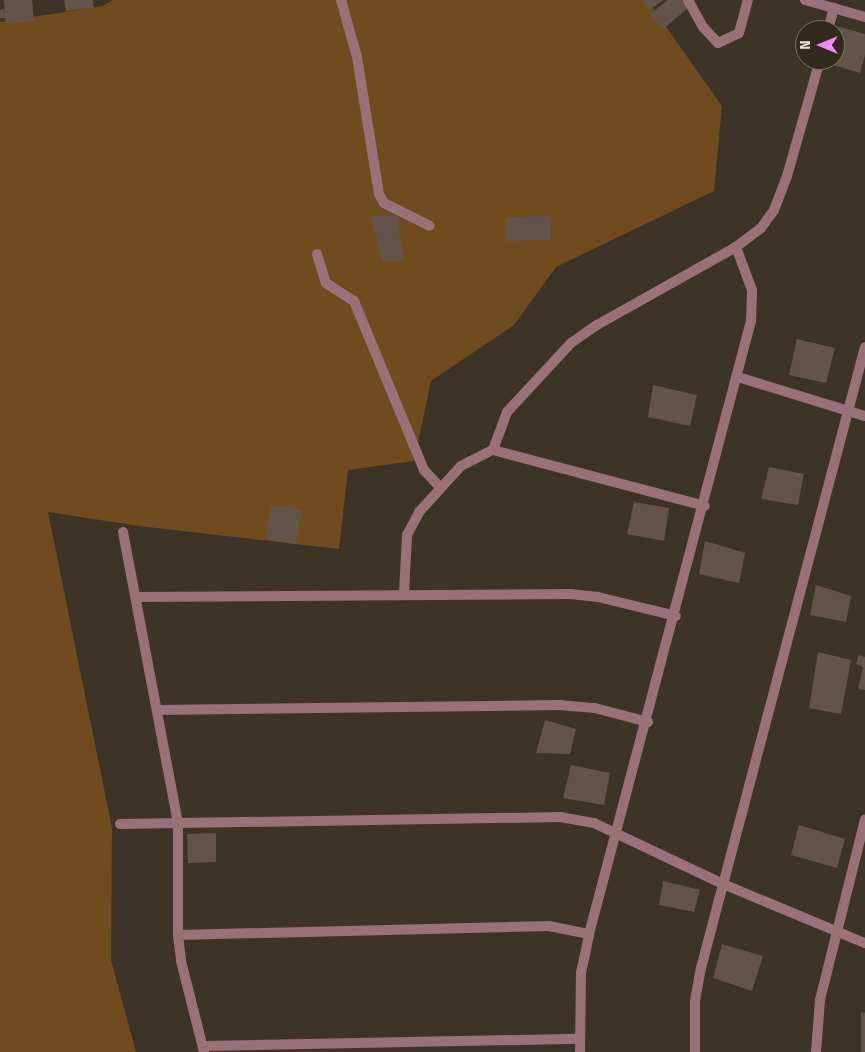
<!DOCTYPE html>
<html>
<head>
<meta charset="utf-8">
<style>
  body { margin:0 }
  #map { position:relative; width:865px; height:1052px; overflow:hidden; background:#3e3327; font-family:"Fira Sans",sans-serif }
  div>[style] { position:absolute }
  [style*='--x'] { left:calc(var(--x)*1px); top:calc(var(--y)*1px); width:calc(var(--w)*1px); rotate:calc(var(--a)*1deg) }
  .green>* { inset:0; background:#704b1d }
  .building>* { inset:0; background:#63534a }
  .lane>* { height:10px; margin:-5px; padding:0 5px; transform-origin:5px; border-radius:5px; background:#9a7178 }
  .street>* { height:10px; margin:-5px; padding:0 5px; transform-origin:5px; border-radius:5px; background:#9a7178 }
  span { translate:-50% -50%; white-space:nowrap; text-align:center; line-height:1.15; -webkit-text-stroke:4px #34291d; paint-order:stroke }
  .north { position:absolute; left:795px; top:20px; width:50px; height:50px; box-sizing:border-box; background:#34291d; border:1px solid #7c7268; border-radius:50%; rotate:270deg; font-size:14px; font-weight:700; line-height:20px; text-align:center; color:#e8e0d9 }
  .north::after { content:''; display:block; margin:auto; width:18px; height:22px; background:#f18af4; clip-path:polygon(50% 0,100% 100%,50% 72%,0 100%) }
</style>
</head>
<body>
<div id="map">
  <div class="green">
    <i style="clip-path:polygon(113px 0,647px 0,722px 106px,714px 191px,556px 267px,514px 325px,431px 381px,414px 461px,348px 470px,339px 549px,139px 526px,48px 512px,112px 828px,111px 960px,136px 1052px,0 1052px,0 22px,103px 6px)"></i>
  </div>
  <div class="building">
    <i style="clip-path:polygon(4px 0,32px 0,34px 21px,6px 24px,5px 18px,0 18px,0 10px,4px 9px,5px 15px)"></i>
    <i style="clip-path:polygon(64px 0,93px 0,94px 8px,66px 11px)"></i>
    <i style="clip-path:polygon(642px 0,664px 0,649px 10px)"></i>
    <i style="clip-path:polygon(668px 0,682px 0,688px 8px,662px 30px,650px 14px)"></i>
    <i style="clip-path:polygon(833px 25px,865px 34px,865px 55px,860px 73px,823px 62px,835px 60px)"></i>
    <i style="clip-path:polygon(397px 215px,404px 261px,382px 261px,371px 216px)"></i>
    <i style="clip-path:polygon(551px 216px,551px 240px,506px 241px,506px 217px)"></i>
    <i style="clip-path:polygon(797px 339px,835px 348px,826px 383px,789px 375px)"></i>
    <i style="clip-path:polygon(653px 385px,697px 395px,690px 426px,648px 417px)"></i>
    <i style="clip-path:polygon(769px 467px,804px 474px,798px 505px,761px 499px)"></i>
    <i style="clip-path:polygon(634px 502px,669px 508px,664px 541px,627px 534px)"></i>
    <i style="clip-path:polygon(272px 504px,302px 510px,296px 544px,265px 539px)"></i>
    <i style="clip-path:polygon(705px 541px,745px 553px,739px 583px,699px 574px)"></i>
    <i style="clip-path:polygon(816px 585px,851px 596px,846px 622px,810px 615px)"></i>
    <i style="clip-path:polygon(818px 652px,851px 660px,841px 714px,809px 708px)"></i>
    <i style="clip-path:polygon(859px 655px,865px 657px,865px 690px,858px 689px,863px 667px,856px 664px)"></i>
    <i style="clip-path:polygon(545px 720px,576px 729px,570px 754px,536px 753px)"></i>
    <i style="clip-path:polygon(571px 765px,610px 773px,604px 805px,563px 798px)"></i>
    <i style="clip-path:polygon(799px 825px,845px 839px,837px 868px,791px 855px)"></i>
    <i style="clip-path:polygon(216px 833px,216px 862px,188px 863px,187px 834px)"></i>
    <i style="clip-path:polygon(663px 881px,700px 890px,694px 912px,659px 905px)"></i>
    <i style="clip-path:polygon(722px 944px,763px 956px,752px 991px,713px 978px)"></i>
    <i style="clip-path:polygon(861px 1012px,865px 1013px,865px 1052px,861px 1052px)"></i>
  </div>
  <div class="lane">
    <i style="--x:341;--y:0;--w:59;--a:74.3"></i>
    <i style="--x:357;--y:57;--w:139;--a:80.9"></i>
    <i style="--x:379;--y:194;--w:10;--a:61"></i>
    <i style="--x:384;--y:203;--w:51;--a:26.6"></i>
    <i style="--x:317;--y:254;--w:30;--a:73"></i>
    <i style="--x:326;--y:283;--w:33;--a:33"></i>
    <i style="--x:354;--y:301;--w:183;--a:67.5"></i>
    <i style="--x:424;--y:470;--w:23;--a:47"></i>
  </div>
  <div class="street">
    <i style="--x:688;--y:0;--w:31;--a:61"></i>
    <i style="--x:703;--y:27;--w:22;--a:47"></i>
    <i style="--x:718;--y:43;--w:23;--a:-25"></i>
    <i style="--x:739;--y:33;--w:34;--a:-75"></i>
    <i style="--x:805;--y:0;--w:62;--a:15.8"></i>
    <i style="--x:828;--y:30;--w:23;--a:-75"></i>
    <i style="--x:738;--y:377;--w:133;--a:17.1"></i>
    <i style="--x:493;--y:450;--w:40;--a:-69.8"></i>
    <i style="--x:507;--y:412;--w:94;--a:-47.2"></i>
    <i style="--x:571;--y:343;--w:32;--a:-35"></i>
    <i style="--x:597;--y:325;--w:159;--a:-29.3"></i>
    <i style="--x:736;--y:247;--w:31;--a:-37"></i>
    <i style="--x:761;--y:228;--w:22;--a:-54"></i>
    <i style="--x:774;--y:210;--w:36;--a:-69"></i>
    <i style="--x:787;--y:176;--w:121;--a:-74.1"></i>
    <i style="--x:123;--y:532;--w:295;--a:79.3"></i>
    <i style="--x:178;--y:822;--w:113;--a:90"></i>
    <i style="--x:178;--y:935;--w:26;--a:83"></i>
    <i style="--x:181;--y:961;--w:94;--a:75.8"></i>
    <i style="--x:404;--y:593;--w:58;--a:-87"></i>
    <i style="--x:407;--y:535;--w:26;--a:-62"></i>
    <i style="--x:419;--y:512;--w:62;--a:-47.6"></i>
    <i style="--x:461;--y:466;--w:36;--a:-27"></i>
    <i style="--x:493;--y:450;--w:219;--a:14.8"></i>
    <i style="--x:136;--y:597;--w:434;--a:-0.4"></i>
    <i style="--x:570;--y:594;--w:28;--a:6"></i>
    <i style="--x:598;--y:597;--w:80;--a:13.7"></i>
    <i style="--x:157;--y:710;--w:402;--a:-0.7"></i>
    <i style="--x:559;--y:705;--w:36;--a:5"></i>
    <i style="--x:595;--y:708;--w:55;--a:14.8"></i>
    <i style="--x:120;--y:824;--w:440;--a:-0.9"></i>
    <i style="--x:560;--y:817;--w:35;--a:10"></i>
    <i style="--x:594;--y:823;--w:143;--a:25.3"></i>
    <i style="--x:723;--y:884;--w:154;--a:22.6"></i>
    <i style="--x:178;--y:935;--w:371;--a:-1.4"></i>
    <i style="--x:549;--y:926;--w:41;--a:11.3"></i>
    <i style="--x:203;--y:1046;--w:377;--a:-1.1"></i>
    <i style="--x:580;--y:1052;--w:79;--a:-89.3"></i>
    <i style="--x:581;--y:973;--w:40;--a:-78"></i>
    <i style="--x:589;--y:934;--w:634;--a:-75.2"></i>
    <i style="--x:751;--y:321;--w:31;--a:-88"></i>
    <i style="--x:752;--y:290;--w:46;--a:-110.4"></i>
    <i style="--x:695;--y:1052;--w:51;--a:-90"></i>
    <i style="--x:695;--y:1001;--w:34;--a:-80"></i>
    <i style="--x:701;--y:968;--w:642;--a:-75.21"></i>
    <i style="--x:816;--y:1052;--w:52;--a:-85.6"></i>
    <i style="--x:820;--y:1000;--w:186;--a:-76"></i>
  </div>
  <div class="north">N</div>
</div>
</body>
</html>
